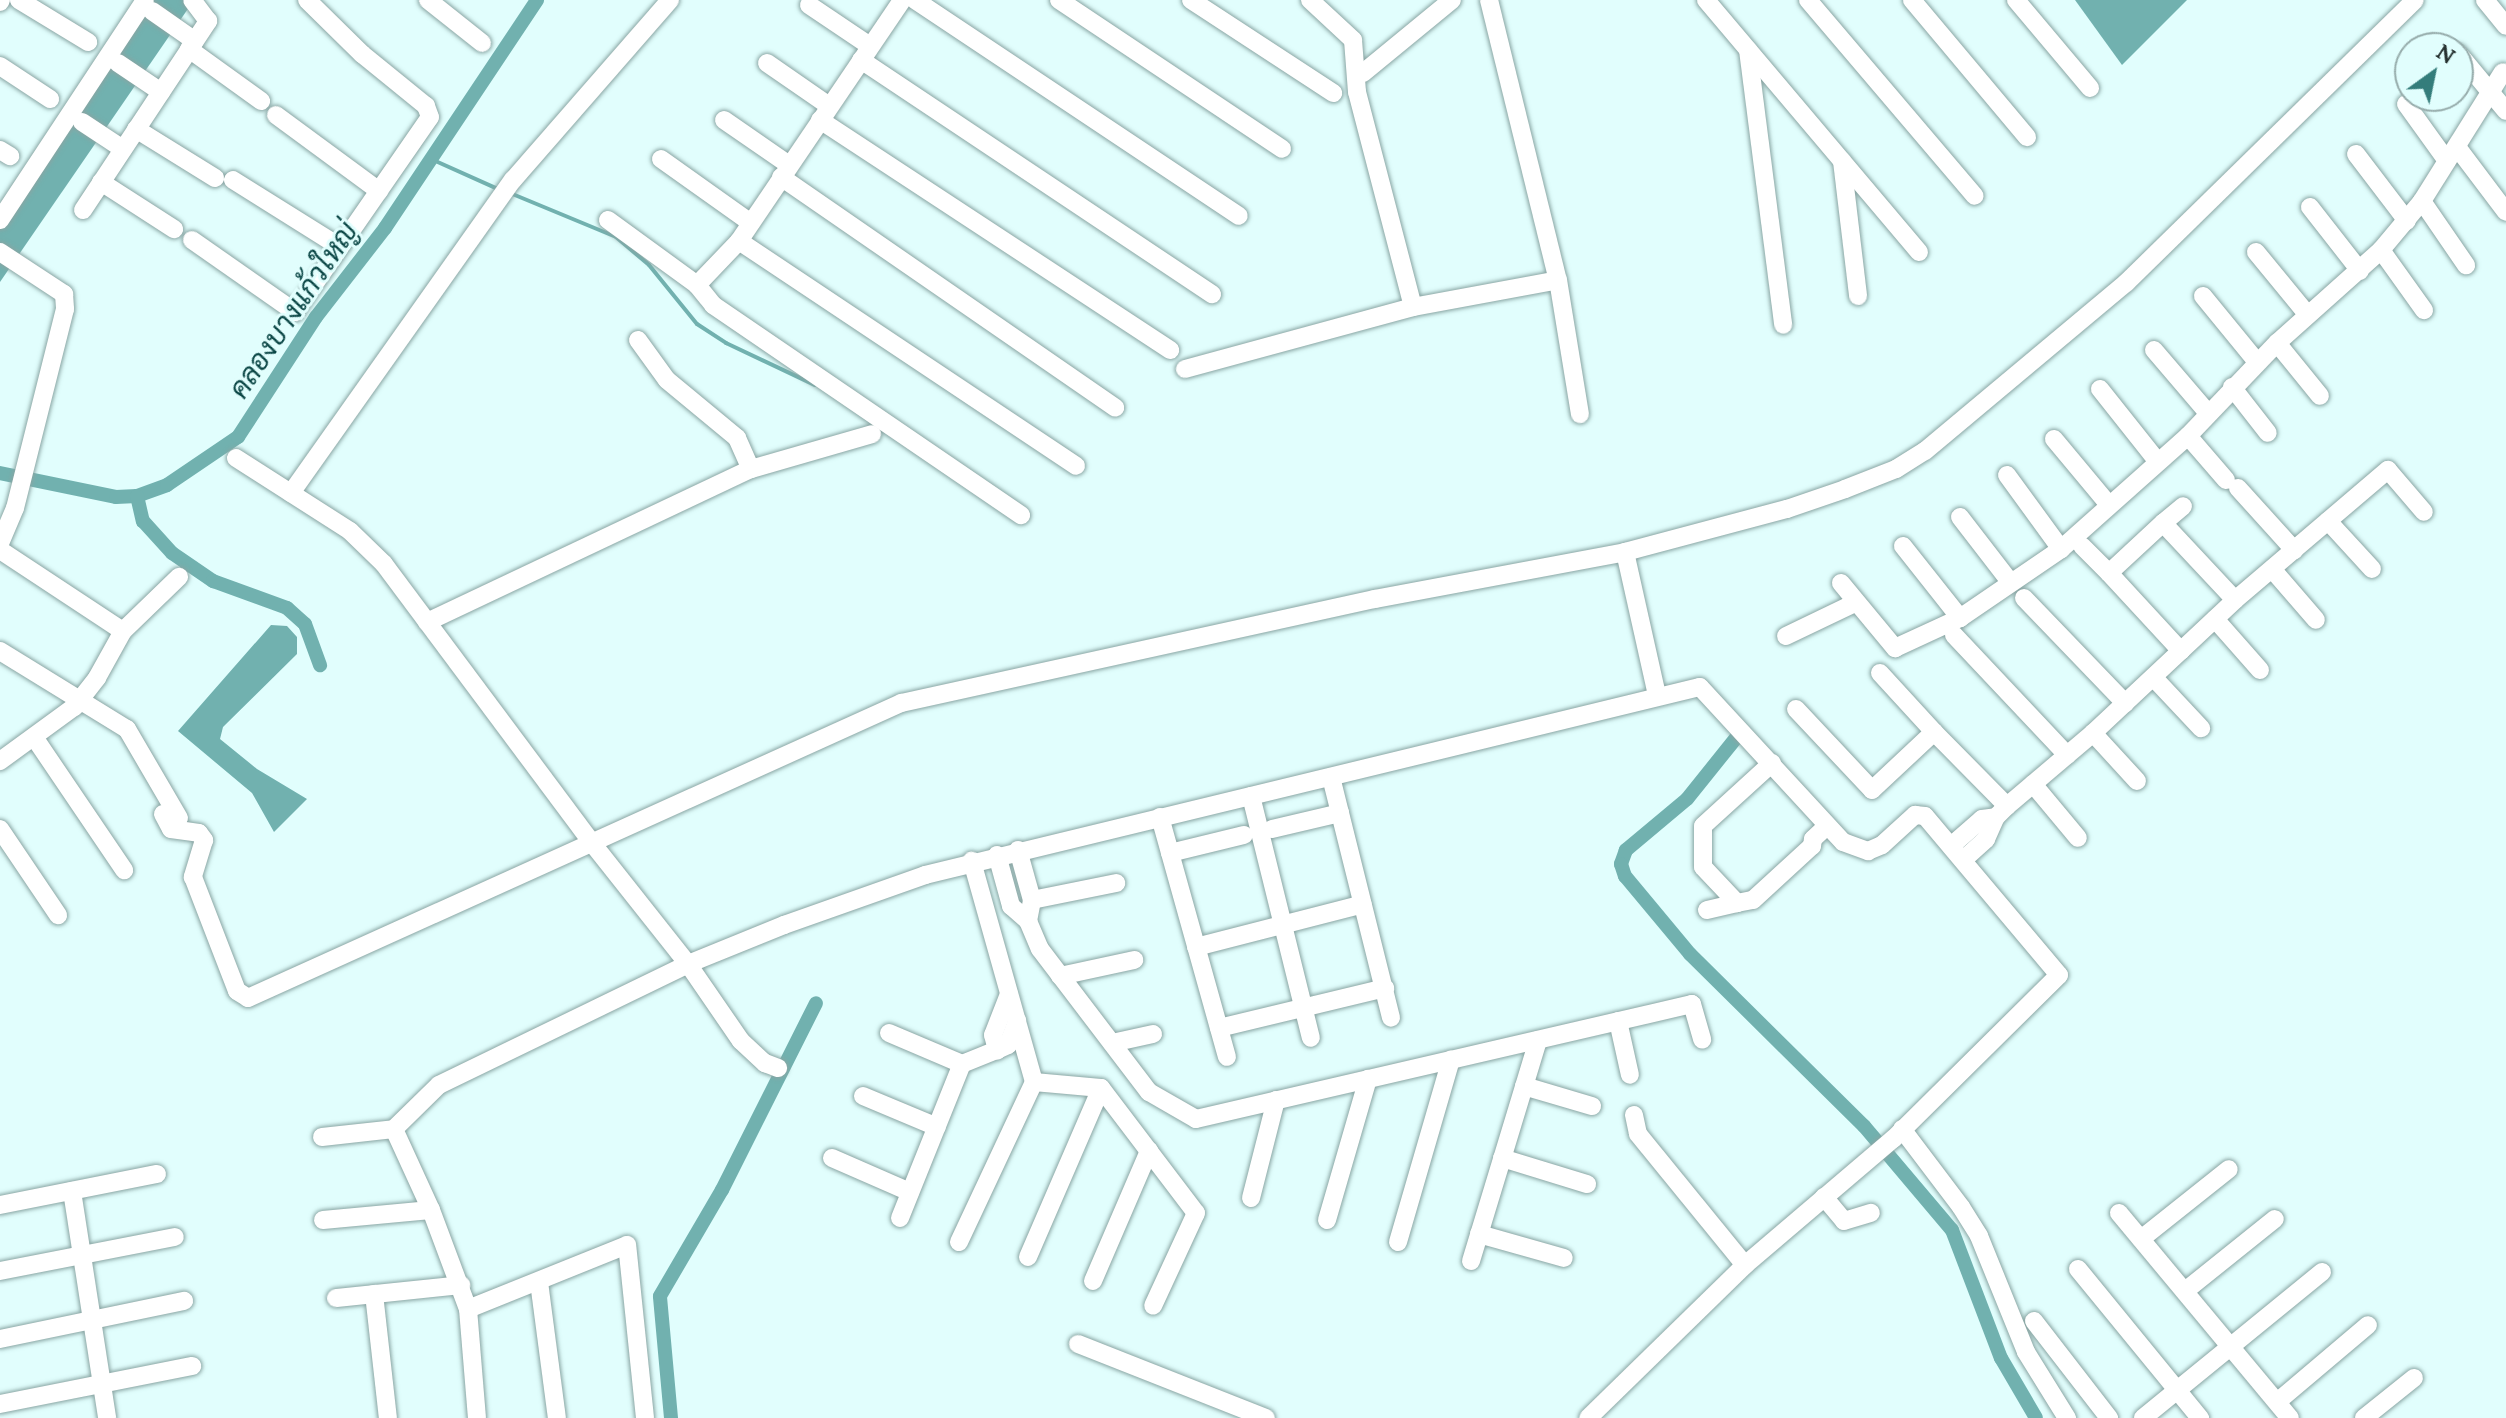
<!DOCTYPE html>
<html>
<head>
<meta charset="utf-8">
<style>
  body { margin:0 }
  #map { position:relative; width:2506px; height:1418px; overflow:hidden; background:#e1fefd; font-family:Lora,Sarabun,serif }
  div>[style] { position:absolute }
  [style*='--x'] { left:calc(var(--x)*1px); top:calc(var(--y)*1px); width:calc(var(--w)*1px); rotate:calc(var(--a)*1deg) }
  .water>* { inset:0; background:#71b1af }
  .stream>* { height:4px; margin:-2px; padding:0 2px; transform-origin:2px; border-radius:2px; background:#71b1af }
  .canal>* { height:14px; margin:-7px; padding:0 7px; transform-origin:7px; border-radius:7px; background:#71b1af }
  .roads { filter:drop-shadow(0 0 2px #89a5a3) drop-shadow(0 0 2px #89a5a3) }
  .minor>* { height:18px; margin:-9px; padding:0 9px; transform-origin:9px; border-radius:9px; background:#fff }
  span { translate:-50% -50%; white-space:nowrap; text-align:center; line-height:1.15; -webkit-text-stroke:6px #e1fefd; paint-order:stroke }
  .water-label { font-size:28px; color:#0b4746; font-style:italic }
  .north { position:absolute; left:2394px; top:32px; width:80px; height:80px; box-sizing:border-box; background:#e1fefd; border:2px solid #96acab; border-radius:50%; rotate:33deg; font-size:22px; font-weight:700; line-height:32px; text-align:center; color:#263130 }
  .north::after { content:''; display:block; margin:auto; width:28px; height:36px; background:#347d7b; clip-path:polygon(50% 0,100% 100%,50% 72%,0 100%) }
</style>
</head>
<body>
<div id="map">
  <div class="water">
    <i style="clip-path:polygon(138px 0,194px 0,0 282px,0 206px)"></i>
    <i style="clip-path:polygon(2075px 0,2187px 0,2122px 65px)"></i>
    <i style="clip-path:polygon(271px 625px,287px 626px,297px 637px,297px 654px,223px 727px,220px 739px,257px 769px,307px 799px,274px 832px,252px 793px,178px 731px)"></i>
  </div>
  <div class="stream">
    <i style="--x:431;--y:159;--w:73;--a:24.1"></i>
    <i style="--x:510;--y:193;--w:115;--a:22.5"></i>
    <i style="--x:616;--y:237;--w:43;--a:40.3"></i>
    <i style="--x:649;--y:265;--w:76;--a:50.9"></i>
    <i style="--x:697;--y:324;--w:35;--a:33"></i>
    <i style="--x:726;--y:343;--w:98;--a:25.3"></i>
  </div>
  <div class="canal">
    <i style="--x:0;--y:473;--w:118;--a:11.7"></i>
    <i style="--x:116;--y:497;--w:21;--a:-3"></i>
    <i style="--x:137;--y:496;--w:32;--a:-20"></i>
    <i style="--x:167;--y:485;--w:86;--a:-34.1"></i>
    <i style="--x:238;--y:437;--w:143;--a:-57"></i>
    <i style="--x:316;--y:317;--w:113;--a:-52.2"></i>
    <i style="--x:385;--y:228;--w:274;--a:-56.3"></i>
    <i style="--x:137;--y:496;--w:26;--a:77"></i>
    <i style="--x:143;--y:521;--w:43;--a:47.8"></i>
    <i style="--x:172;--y:553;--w:50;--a:34.3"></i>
    <i style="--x:213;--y:581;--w:79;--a:20"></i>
    <i style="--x:287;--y:608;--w:24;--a:42"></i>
    <i style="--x:305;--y:624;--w:44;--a:69.9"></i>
    <i style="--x:1736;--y:738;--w:78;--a:128.8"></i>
    <i style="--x:1687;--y:799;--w:80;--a:140.1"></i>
    <i style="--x:1626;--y:850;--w:15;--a:110"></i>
    <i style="--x:1621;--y:864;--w:13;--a:72"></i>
    <i style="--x:1625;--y:876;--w:102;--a:50.2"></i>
    <i style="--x:1690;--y:954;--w:245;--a:44.7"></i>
    <i style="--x:1864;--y:1126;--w:136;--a:49.8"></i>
    <i style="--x:1952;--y:1230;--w:137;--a:69.1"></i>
    <i style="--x:2001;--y:1358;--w:69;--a:59.7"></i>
    <i style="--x:671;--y:1418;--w:122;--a:-95.2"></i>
    <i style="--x:660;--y:1296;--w:123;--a:-59.7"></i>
    <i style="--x:722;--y:1190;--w:209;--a:-63.3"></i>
  </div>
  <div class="roads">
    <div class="minor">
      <i style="--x:19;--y:0;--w:81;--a:31.3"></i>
      <i style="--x:428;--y:0;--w:69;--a:38.5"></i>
      <i style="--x:915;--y:0;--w:389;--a:33.7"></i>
      <i style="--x:1059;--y:0;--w:268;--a:33.7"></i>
      <i style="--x:1191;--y:0;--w:170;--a:33.2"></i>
      <i style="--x:1310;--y:0;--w:59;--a:42.9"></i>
      <i style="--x:1353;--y:40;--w:52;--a:85.6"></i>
      <i style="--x:1357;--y:92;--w:222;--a:75.4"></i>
      <i style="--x:1489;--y:0;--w:288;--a:76.2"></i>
      <i style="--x:1558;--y:280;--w:136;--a:80.7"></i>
      <i style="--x:1706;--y:0;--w:330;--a:49.8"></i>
      <i style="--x:1808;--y:0;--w:257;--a:49.6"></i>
      <i style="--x:1912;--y:0;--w:179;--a:50"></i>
      <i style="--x:2016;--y:0;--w:115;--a:49.9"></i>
      <i style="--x:2485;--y:0;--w:33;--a:51"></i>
      <i style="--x:0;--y:2;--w:2;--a:-63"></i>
      <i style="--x:809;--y:5;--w:73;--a:33.9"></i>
      <i style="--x:152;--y:11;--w:52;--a:34.9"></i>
      <i style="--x:189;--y:49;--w:89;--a:35.8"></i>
      <i style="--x:1748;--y:50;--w:277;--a:82.7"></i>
      <i style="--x:2458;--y:53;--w:75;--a:50.4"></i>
      <i style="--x:861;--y:60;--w:422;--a:33.7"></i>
      <i style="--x:118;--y:63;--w:52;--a:34"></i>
      <i style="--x:767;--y:63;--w:75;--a:34.7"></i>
      <i style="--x:0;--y:66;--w:60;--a:33.4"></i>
      <i style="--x:1363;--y:73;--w:115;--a:-39.4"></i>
      <i style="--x:2406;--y:104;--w:70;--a:54.3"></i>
      <i style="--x:276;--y:115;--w:128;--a:36.4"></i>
      <i style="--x:724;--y:120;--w:79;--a:34.7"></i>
      <i style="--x:820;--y:120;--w:419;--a:33.3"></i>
      <i style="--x:82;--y:122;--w:49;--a:33.4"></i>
      <i style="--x:136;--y:129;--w:93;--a:31.8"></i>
      <i style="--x:2457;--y:147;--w:81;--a:53"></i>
      <i style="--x:0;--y:150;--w:12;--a:31"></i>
      <i style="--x:2356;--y:154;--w:84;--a:52.7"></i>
      <i style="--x:661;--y:159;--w:110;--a:35.4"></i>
      <i style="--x:1842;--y:161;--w:136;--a:83.2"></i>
      <i style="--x:781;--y:177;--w:406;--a:34.6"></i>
      <i style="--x:233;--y:180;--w:126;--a:32.1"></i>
      <i style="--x:101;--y:182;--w:87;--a:32.8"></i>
      <i style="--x:2422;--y:201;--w:78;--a:55.5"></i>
      <i style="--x:2310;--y:207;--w:81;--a:52"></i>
      <i style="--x:83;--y:210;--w:227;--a:-56.5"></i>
      <i style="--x:208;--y:21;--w:26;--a:-127"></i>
      <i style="--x:0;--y:220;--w:263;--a:-56.6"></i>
      <i style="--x:608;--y:220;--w:110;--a:36.1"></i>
      <i style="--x:697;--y:285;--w:61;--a:-46.3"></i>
      <i style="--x:739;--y:241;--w:291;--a:-55.9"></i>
      <i style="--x:192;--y:240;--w:126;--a:35"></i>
      <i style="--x:295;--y:312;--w:237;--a:-55.3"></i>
      <i style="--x:430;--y:117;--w:12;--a:-110"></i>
      <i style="--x:426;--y:106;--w:82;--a:-140.9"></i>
      <i style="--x:362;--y:54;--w:77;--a:-135.5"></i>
      <i style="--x:739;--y:241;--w:405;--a:33.7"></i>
      <i style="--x:2381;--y:250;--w:74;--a:54.4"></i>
      <i style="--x:0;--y:252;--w:77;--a:33.3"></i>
      <i style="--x:64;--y:294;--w:15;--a:86"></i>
      <i style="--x:65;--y:309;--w:205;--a:104.1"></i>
      <i style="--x:15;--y:508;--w:38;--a:113"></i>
      <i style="--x:2256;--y:252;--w:80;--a:50.6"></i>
      <i style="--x:697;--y:285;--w:26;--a:51"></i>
      <i style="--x:713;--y:305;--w:373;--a:34.3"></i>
      <i style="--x:2203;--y:296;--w:85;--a:50.7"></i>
      <i style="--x:638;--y:340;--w:49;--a:54.1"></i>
      <i style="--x:667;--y:380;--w:91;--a:39.6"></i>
      <i style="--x:737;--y:438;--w:34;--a:66"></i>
      <i style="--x:2277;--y:343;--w:68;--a:50.9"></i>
      <i style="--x:2154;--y:350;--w:83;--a:49.4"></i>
      <i style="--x:1185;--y:369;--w:236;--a:-15.2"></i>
      <i style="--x:1413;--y:307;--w:147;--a:-10.5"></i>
      <i style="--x:2232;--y:387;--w:58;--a:52"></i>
      <i style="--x:2100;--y:389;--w:93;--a:51.5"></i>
      <i style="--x:2188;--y:436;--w:58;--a:49.2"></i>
      <i style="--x:2054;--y:439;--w:86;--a:50.2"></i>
      <i style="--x:236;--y:458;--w:135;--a:32.6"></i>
      <i style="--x:350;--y:531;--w:47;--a:44.1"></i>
      <i style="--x:384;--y:564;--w:348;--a:53.3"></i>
      <i style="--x:592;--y:843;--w:154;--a:51.6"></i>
      <i style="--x:688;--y:964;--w:93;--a:55.5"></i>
      <i style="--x:741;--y:1041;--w:33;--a:43"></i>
      <i style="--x:765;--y:1063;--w:14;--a:21"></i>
      <i style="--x:2007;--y:475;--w:92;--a:53.9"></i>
      <i style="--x:2238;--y:488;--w:84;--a:47.9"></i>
      <i style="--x:291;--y:493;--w:384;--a:-54.7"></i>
      <i style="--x:513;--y:180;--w:239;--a:-48.9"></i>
      <i style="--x:1960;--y:517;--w:83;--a:52.3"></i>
      <i style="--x:2328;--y:521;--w:65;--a:47.5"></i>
      <i style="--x:2163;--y:523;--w:26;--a:-40"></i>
      <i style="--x:1903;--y:546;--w:92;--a:51.6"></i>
      <i style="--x:2082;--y:546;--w:38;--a:45"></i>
      <i style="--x:0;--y:550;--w:147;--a:33.4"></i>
      <i style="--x:123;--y:631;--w:54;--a:119"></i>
      <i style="--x:97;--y:678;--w:37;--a:128"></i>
      <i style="--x:74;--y:707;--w:92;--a:143.9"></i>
      <i style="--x:1625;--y:552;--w:147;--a:77.4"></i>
      <i style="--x:2272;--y:569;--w:67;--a:49.2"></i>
      <i style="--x:1841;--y:583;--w:85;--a:50.3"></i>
      <i style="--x:1895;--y:648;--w:72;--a:-24.8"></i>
      <i style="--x:1960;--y:618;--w:122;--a:-34.3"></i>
      <i style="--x:2061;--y:549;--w:170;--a:-41.7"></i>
      <i style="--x:2188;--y:436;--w:129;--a:-46.3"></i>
      <i style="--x:2277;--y:343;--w:140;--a:-41.8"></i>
      <i style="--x:2381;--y:250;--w:64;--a:-50.1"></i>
      <i style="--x:2422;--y:201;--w:152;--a:-57.9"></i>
      <i style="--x:2024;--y:598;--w:146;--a:46.1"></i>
      <i style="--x:2215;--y:619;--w:68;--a:48.6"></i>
      <i style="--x:427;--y:622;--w:358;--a:-25.3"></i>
      <i style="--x:751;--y:469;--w:126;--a:-16.1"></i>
      <i style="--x:123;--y:631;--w:78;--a:-44"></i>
      <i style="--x:1954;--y:635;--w:165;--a:46.7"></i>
      <i style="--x:1786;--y:636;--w:76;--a:-25.6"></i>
      <i style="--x:0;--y:651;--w:149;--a:31.6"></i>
      <i style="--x:127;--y:729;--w:103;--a:59.7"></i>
      <i style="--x:2181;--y:651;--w:106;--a:-132.7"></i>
      <i style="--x:2109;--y:573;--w:74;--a:-42.8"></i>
      <i style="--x:2163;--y:523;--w:105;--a:46.9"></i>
      <i style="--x:1880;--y:673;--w:80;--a:47.5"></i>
      <i style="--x:2154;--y:678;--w:69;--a:46.8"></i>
      <i style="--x:1796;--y:709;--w:111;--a:46.8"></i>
      <i style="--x:1872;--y:790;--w:85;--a:-43.1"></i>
      <i style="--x:1934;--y:732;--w:104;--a:45.4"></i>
      <i style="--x:2007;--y:806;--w:113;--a:-40.3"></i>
      <i style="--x:2093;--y:733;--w:195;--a:-43.1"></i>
      <i style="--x:2235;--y:600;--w:201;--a:-40.4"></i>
      <i style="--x:2388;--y:470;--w:55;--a:49.4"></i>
      <i style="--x:2093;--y:733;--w:65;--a:47.5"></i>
      <i style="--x:34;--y:737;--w:161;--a:55.9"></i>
      <i style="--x:1772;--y:763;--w:93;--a:137.6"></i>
      <i style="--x:1703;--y:826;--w:41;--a:90"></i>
      <i style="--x:1703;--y:867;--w:50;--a:46.6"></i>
      <i style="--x:1737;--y:903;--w:16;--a:-11"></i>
      <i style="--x:1753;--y:900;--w:80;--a:-42.5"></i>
      <i style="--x:1812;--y:846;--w:7;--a:-82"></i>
      <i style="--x:1813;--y:839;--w:19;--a:-43"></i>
      <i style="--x:1331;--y:777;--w:248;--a:76"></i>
      <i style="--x:2033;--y:784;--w:70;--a:50.2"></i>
      <i style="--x:1251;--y:796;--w:249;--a:76.1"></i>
      <i style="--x:163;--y:814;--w:17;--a:62"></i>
      <i style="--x:171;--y:829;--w:28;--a:8"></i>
      <i style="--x:199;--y:833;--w:9;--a:54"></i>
      <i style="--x:204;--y:840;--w:39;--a:107"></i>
      <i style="--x:193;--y:877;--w:122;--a:68.9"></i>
      <i style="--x:237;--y:991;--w:13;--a:32"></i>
      <i style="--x:248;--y:998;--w:717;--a:-24.31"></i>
      <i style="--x:901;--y:703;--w:485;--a:-12.4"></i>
      <i style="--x:1375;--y:599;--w:254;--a:-10.6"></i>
      <i style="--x:1625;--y:552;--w:168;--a:-14.9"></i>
      <i style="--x:1787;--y:509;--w:61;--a:-19"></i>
      <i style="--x:1845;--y:489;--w:55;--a:-21.4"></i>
      <i style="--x:1896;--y:469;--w:34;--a:-32"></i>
      <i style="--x:1925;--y:451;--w:262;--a:-39.9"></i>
      <i style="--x:2126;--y:283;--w:404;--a:-44.4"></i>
      <i style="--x:1160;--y:817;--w:249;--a:74.4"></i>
      <i style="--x:0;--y:829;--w:104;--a:56"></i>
      <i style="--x:1272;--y:829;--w:70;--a:-13.2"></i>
      <i style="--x:1951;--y:846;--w:41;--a:-41.1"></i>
      <i style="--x:1982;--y:819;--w:14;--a:-8"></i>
      <i style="--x:1170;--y:853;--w:76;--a:-13.7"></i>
      <i style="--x:997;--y:855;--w:53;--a:74.6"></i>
      <i style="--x:1011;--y:906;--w:23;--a:41"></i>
      <i style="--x:1028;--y:921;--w:21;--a:-79"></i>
      <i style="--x:1032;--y:900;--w:52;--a:-105.6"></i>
      <i style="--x:1963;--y:860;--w:31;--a:-42"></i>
      <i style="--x:1986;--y:839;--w:24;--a:-66"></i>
      <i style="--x:1996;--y:817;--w:16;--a:-45"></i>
      <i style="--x:1032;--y:900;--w:86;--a:-11.4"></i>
      <i style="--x:1707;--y:910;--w:31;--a:-13"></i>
      <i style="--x:1028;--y:921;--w:30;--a:67"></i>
      <i style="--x:1040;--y:949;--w:180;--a:52.7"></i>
      <i style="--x:1149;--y:1092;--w:54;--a:29.9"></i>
      <i style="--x:1196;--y:1119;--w:509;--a:-13.05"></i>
      <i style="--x:1692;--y:1004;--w:37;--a:74"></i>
      <i style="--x:1196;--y:947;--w:172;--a:-14.4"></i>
      <i style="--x:1060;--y:976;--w:76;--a:-12.2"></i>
      <i style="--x:1009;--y:994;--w:44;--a:111.3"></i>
      <i style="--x:993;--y:1035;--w:16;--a:75"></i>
      <i style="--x:997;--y:1050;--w:12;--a:-24"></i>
      <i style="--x:1008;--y:1045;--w:26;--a:-69"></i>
      <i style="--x:1618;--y:1021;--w:55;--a:77.5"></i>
      <i style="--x:1219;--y:1028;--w:171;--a:-13.5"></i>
      <i style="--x:889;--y:1033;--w:79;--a:23"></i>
      <i style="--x:1112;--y:1043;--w:42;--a:-12.4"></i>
      <i style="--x:1034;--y:1082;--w:67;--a:5.1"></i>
      <i style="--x:1101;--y:1088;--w:157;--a:52.8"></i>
      <i style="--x:1196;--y:1213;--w:102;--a:114.8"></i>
      <i style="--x:1524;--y:1086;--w:71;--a:16.4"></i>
      <i style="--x:863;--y:1096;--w:80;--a:22.7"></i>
      <i style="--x:1634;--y:1115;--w:19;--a:78"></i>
      <i style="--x:1638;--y:1134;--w:169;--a:50.8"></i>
      <i style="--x:1902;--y:1129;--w:98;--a:52.9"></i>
      <i style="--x:1961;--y:1207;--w:34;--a:58"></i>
      <i style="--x:1979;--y:1236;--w:125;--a:67.9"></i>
      <i style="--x:2026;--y:1352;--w:78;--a:58.2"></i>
      <i style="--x:322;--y:1137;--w:72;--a:-6.3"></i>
      <i style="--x:832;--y:1158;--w:85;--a:23.6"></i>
      <i style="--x:1502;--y:1158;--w:89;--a:17"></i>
      <i style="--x:72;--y:1191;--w:230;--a:81.2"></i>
      <i style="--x:1824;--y:1197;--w:31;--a:50"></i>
      <i style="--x:1844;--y:1221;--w:28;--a:-17"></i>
      <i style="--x:1251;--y:1198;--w:101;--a:-75.7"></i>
      <i style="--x:0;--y:1205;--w:160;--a:-11.2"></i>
      <i style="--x:2119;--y:1213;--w:267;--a:50.2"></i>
      <i style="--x:900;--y:1218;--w:166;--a:-68.1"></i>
      <i style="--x:962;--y:1064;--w:38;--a:-22"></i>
      <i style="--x:323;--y:1220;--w:108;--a:-5.3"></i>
      <i style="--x:1327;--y:1220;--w:147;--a:-73.8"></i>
      <i style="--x:1479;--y:1234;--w:88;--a:15.8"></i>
      <i style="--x:2141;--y:1239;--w:112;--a:-38.5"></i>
      <i style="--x:959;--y:1242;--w:177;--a:-64.9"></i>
      <i style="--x:1034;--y:1082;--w:230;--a:-105.7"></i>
      <i style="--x:1398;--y:1242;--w:190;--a:-73.8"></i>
      <i style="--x:1028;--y:1257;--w:184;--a:-66.6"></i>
      <i style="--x:1471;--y:1261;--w:231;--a:-73.1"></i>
      <i style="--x:2078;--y:1269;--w:193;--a:50.7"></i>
      <i style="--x:0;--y:1271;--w:178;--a:-11"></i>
      <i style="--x:1093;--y:1281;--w:142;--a:-66.7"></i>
      <i style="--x:539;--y:1282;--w:137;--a:82.5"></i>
      <i style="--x:2185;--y:1291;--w:115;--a:-38.7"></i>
      <i style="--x:374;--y:1294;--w:125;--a:83.6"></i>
      <i style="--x:336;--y:1298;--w:126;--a:-5.9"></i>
      <i style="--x:468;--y:1309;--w:109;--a:85.3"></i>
      <i style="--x:2034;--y:1321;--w:123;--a:52.3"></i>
      <i style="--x:0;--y:1339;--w:188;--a:-11.7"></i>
      <i style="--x:1078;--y:1344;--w:202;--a:21.5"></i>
      <i style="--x:2277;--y:1402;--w:119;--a:-40.2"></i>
      <i style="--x:0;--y:1404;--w:196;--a:-11.2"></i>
      <i style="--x:645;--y:1418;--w:174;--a:-95.9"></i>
      <i style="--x:627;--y:1245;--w:171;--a:158.1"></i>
      <i style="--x:468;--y:1309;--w:106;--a:-110.5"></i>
      <i style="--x:431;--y:1210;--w:89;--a:-114.6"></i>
      <i style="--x:394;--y:1129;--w:63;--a:-44.4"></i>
      <i style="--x:439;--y:1085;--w:277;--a:-25.9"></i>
      <i style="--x:688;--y:964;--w:104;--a:-22.1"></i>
      <i style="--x:784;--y:925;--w:150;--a:-19.5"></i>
      <i style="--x:925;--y:875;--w:797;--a:-13.64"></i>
      <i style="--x:1700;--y:687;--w:211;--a:47.3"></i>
      <i style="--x:1843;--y:842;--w:27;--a:20"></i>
      <i style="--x:1868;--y:851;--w:15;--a:-23"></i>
      <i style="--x:1882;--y:845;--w:45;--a:-42.3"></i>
      <i style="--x:1915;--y:815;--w:10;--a:6"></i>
      <i style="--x:1925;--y:816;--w:208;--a:49.9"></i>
      <i style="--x:2059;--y:975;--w:233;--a:135.3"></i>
      <i style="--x:1893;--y:1139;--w:194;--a:139.6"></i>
      <i style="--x:1745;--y:1265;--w:219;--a:135.7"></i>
      <i style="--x:2143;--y:1418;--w:231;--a:-39.2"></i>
      <i style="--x:2364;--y:1418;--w:64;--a:-38.7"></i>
    </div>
  </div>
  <div class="water-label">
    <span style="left:293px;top:310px;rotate:-56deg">คลองบางแก้วใหญ่</span>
  </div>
  <div class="north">N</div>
</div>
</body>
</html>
